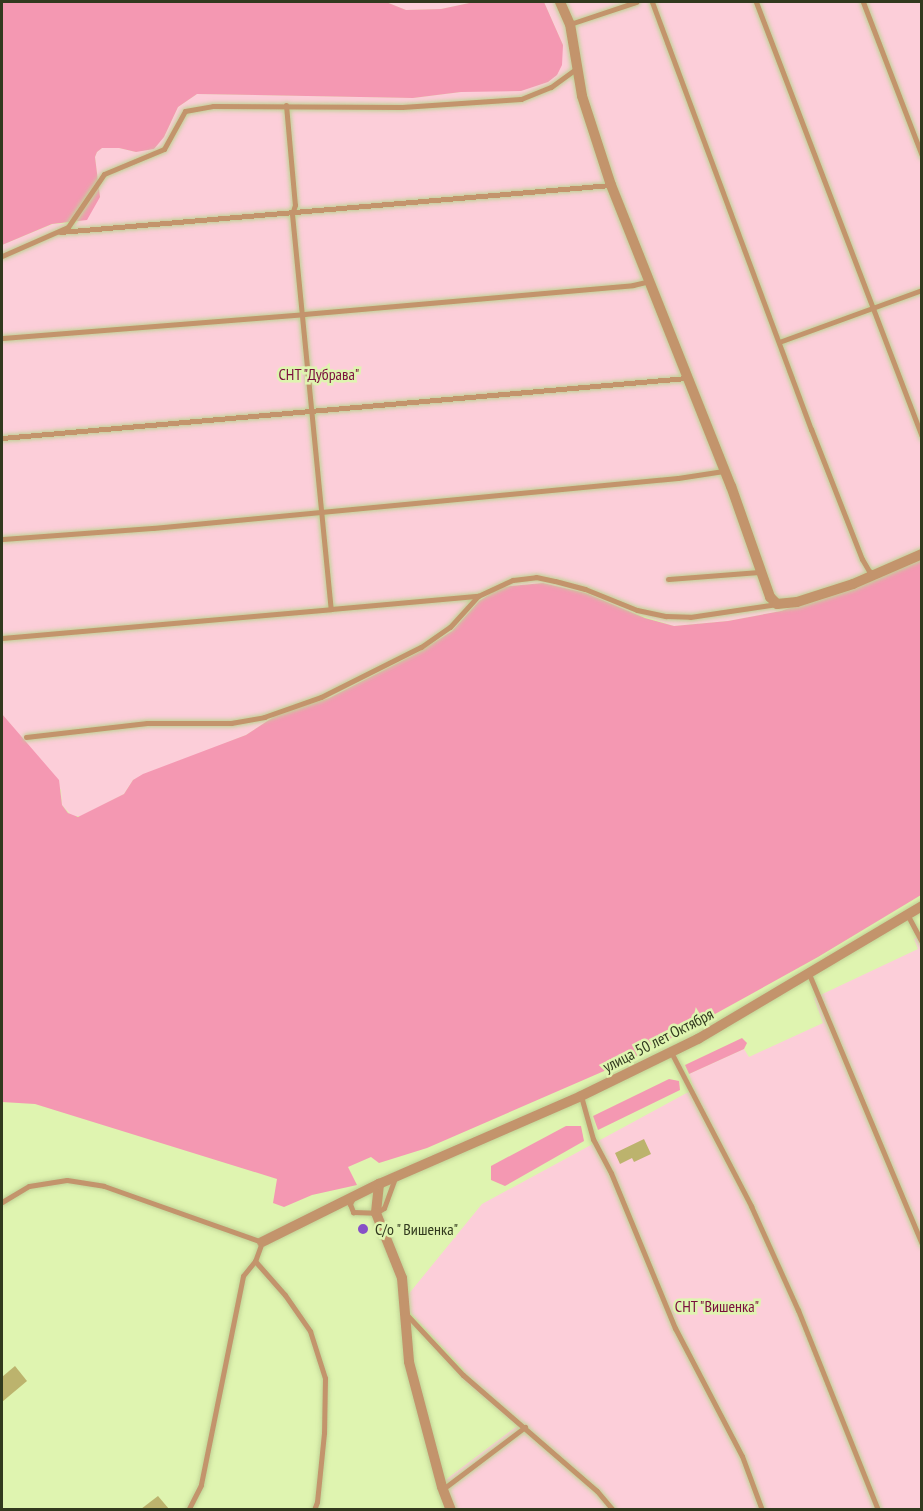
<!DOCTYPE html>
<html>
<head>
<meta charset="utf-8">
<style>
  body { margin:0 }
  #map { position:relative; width:923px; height:1511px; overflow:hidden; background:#dff4b0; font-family:"PT Sans Narrow",sans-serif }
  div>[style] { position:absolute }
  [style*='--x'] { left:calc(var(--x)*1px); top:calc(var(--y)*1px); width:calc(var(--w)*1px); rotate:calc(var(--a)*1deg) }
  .green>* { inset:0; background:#fcced9 }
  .forest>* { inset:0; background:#f498b2 }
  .building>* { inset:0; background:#bcb36d }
  .roads { filter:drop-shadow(0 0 2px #c0d296) drop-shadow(0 0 2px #c0d296) }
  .lane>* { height:5px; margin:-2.5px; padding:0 2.5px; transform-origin:2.5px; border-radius:2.5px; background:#c3946c }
  .street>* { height:10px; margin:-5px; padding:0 5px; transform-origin:5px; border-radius:5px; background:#c3946c }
  .dots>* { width:16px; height:16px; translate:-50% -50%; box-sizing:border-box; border:3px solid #dff4b0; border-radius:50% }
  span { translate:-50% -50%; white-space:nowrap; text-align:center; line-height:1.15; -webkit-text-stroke:5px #dff4b0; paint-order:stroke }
  .park-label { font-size:16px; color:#7a0e3d }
  .street-label { font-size:16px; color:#31391e }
  .poi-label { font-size:16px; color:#31391e }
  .left { translate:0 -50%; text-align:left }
  .frame { position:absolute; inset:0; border:3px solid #31391e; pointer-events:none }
</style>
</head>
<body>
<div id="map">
  <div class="green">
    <i style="clip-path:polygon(386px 2px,474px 2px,441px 9px,406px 10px)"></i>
    <i style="clip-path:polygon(544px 2px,921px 2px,921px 558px,872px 579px,781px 611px,728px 621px,674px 626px,543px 583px,501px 587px,479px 601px,452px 631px,417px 653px,329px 698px,278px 714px,246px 735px,133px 780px,124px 794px,82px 816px,72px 816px,62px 805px,61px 790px,2px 714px,2px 245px,53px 224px,76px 223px,100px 197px,95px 157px,97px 152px,102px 148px,119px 148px,136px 152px,164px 137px,178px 107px,197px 94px,413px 98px,461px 92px,563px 45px)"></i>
    <i style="clip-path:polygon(921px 935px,921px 1509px,454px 1509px,444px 1481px,517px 1426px,460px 1377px,464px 1370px,407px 1309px,407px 1296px,482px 1204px,694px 1089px,689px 1074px,744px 1049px,749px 1057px,823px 1023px,814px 998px,918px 949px,914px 939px)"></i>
  </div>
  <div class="forest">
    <i style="clip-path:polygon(2px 2px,386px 2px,406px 10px,441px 9px,474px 2px,544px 2px,563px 45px,562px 65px,557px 75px,548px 82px,521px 91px,461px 92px,413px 98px,197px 94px,178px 107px,164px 137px,154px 149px,136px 152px,119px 148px,102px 148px,97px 152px,95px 157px,100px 197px,87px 220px,52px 224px,2px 245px)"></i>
    <i style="clip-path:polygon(921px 558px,921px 895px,818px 957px,641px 1055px,427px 1148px,379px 1163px,371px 1157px,348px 1167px,357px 1185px,312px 1195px,284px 1207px,273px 1203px,277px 1179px,35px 1104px,2px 1102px,2px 714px,59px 780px,62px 805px,68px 813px,78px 817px,124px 794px,133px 780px,143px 774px,246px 735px,278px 714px,329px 698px,417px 653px,452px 631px,479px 601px,501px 587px,543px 583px,586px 593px,645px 618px,674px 626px,728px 621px,781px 611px,872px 579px)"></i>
    <i style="clip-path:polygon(742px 1038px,747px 1043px,744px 1049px,689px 1074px,685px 1065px)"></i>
    <i style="clip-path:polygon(669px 1079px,679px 1081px,680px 1090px,598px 1130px,593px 1116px)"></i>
    <i style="clip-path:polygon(566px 1126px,581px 1126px,584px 1141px,505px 1186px,491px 1180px,491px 1166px)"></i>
  </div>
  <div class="building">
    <i style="clip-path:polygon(644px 1139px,651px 1154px,634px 1162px,632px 1158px,620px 1164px,615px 1153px)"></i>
    <i style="clip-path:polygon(15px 1366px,27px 1381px,2px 1402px,2px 1377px)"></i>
    <i style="clip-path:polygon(158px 1496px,169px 1509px,141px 1509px)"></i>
  </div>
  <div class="roads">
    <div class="lane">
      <i style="--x:652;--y:2;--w:456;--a:69.6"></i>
      <i style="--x:811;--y:429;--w:140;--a:68.6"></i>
      <i style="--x:862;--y:559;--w:14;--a:60"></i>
      <i style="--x:869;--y:571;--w:7;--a:27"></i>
      <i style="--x:756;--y:2;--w:466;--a:69.1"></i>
      <i style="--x:863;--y:2;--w:165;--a:69"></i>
      <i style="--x:570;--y:24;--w:70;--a:-18.4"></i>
      <i style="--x:286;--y:105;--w:100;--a:84.9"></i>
      <i style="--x:295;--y:205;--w:9;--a:108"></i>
      <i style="--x:292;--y:214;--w:397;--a:84.4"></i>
      <i style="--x:331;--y:609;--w:148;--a:-5.1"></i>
      <i style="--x:60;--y:232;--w:553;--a:-4.88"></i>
      <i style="--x:2;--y:256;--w:72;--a:-23.7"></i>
      <i style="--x:68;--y:227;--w:64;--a:-55.8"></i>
      <i style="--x:104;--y:174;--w:65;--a:-22.6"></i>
      <i style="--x:164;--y:149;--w:43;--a:-61.1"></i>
      <i style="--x:185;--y:111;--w:28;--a:-10"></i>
      <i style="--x:213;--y:106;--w:189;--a:0.3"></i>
      <i style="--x:402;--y:107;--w:119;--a:-3.8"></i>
      <i style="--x:521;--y:99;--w:32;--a:-22"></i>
      <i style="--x:551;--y:87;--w:31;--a:-36"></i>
      <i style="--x:2;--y:338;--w:303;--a:-4.5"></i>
      <i style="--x:304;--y:314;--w:330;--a:-5"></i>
      <i style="--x:633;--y:285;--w:17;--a:-13"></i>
      <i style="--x:779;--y:342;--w:152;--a:-20"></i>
      <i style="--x:2;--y:438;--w:688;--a:-5.01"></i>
      <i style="--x:2;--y:539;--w:151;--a:-4.2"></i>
      <i style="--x:153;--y:528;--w:527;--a:-5.44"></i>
      <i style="--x:678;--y:478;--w:46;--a:-8.8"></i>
      <i style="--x:668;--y:579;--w:92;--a:-4.4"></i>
      <i style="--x:2;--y:638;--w:330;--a:-5"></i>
      <i style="--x:26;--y:737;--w:122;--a:-6.6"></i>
      <i style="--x:147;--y:723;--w:84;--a:0"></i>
      <i style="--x:231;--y:723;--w:34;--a:-10"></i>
      <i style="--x:264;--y:717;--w:60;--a:-19.3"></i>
      <i style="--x:321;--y:697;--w:112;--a:-26.6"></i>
      <i style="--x:421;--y:647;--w:35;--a:-35"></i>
      <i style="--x:450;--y:627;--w:42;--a:-47.9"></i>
      <i style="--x:478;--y:596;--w:38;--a:-25"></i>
      <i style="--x:513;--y:580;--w:23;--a:-7"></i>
      <i style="--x:536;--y:577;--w:19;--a:12"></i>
      <i style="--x:555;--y:581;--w:31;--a:15"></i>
      <i style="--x:585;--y:589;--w:56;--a:22"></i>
      <i style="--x:637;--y:610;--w:30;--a:12"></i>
      <i style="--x:666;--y:616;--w:24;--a:2"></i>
      <i style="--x:690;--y:617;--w:88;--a:-8.5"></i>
      <i style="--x:907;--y:914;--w:32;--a:62"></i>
      <i style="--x:809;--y:974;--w:293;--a:67.3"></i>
      <i style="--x:671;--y:1052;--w:174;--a:62.5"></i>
      <i style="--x:751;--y:1206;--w:114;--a:65.7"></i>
      <i style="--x:798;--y:1310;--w:215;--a:68.2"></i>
      <i style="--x:581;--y:1096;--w:45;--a:74.4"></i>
      <i style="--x:593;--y:1139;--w:38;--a:62"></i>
      <i style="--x:611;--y:1173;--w:168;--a:67.6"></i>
      <i style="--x:675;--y:1328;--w:144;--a:62.4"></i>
      <i style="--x:742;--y:1456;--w:58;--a:69.7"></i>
      <i style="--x:353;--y:1198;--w:7;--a:117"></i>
      <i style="--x:350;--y:1204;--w:9;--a:69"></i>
      <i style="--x:353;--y:1212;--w:23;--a:2"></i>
      <i style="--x:376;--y:1213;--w:9;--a:-32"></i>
      <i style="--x:384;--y:1208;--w:30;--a:-70"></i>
      <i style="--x:2;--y:1202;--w:31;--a:-31"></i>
      <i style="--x:29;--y:1186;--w:38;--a:-9"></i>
      <i style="--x:67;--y:1180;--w:37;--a:9"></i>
      <i style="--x:104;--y:1186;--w:168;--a:19.5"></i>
      <i style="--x:262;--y:1242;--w:20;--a:110"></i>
      <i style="--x:255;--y:1261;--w:19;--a:129"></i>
      <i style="--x:243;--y:1276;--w:213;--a:101.4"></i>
      <i style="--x:201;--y:1485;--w:28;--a:117"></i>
      <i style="--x:255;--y:1261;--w:45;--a:48.6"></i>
      <i style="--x:285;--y:1295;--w:44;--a:55.2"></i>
      <i style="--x:310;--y:1331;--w:49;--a:72.3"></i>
      <i style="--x:325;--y:1378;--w:55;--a:91"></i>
      <i style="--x:324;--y:1433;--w:69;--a:95.8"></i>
      <i style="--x:317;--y:1502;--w:9;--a:111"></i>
      <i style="--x:407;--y:1315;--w:82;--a:47"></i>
      <i style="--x:463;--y:1375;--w:177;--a:40.9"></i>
      <i style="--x:597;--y:1491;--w:25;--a:50"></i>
      <i style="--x:443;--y:1489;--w:103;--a:-37.1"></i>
    </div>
    <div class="street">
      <i style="--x:560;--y:2;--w:24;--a:66"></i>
      <i style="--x:570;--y:24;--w:73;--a:80.5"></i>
      <i style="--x:582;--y:96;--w:94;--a:72"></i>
      <i style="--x:611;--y:185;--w:324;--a:68.3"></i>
      <i style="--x:731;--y:486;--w:118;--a:70.6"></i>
      <i style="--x:770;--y:597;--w:10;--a:45"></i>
      <i style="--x:777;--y:604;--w:20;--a:-6"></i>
      <i style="--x:797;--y:602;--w:59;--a:-17.8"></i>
      <i style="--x:853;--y:584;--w:75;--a:-23.5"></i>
      <i style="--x:379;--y:1184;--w:29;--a:96"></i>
      <i style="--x:376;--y:1213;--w:70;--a:68.2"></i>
      <i style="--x:402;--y:1278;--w:84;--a:85.2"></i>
      <i style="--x:409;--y:1362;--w:129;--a:75.2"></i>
      <i style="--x:442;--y:1487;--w:25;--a:69"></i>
      <i style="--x:262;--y:1242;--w:131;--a:-26.4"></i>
      <i style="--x:379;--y:1184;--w:220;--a:-23.5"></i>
      <i style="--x:581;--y:1096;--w:130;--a:-26"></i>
      <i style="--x:698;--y:1039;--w:261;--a:-30.7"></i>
    </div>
  </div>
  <div class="dots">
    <i style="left:363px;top:1229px;background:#8750c7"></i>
  </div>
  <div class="park-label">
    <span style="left:319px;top:374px">СНТ "Дубрава"</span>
    <span style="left:717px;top:1306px">СНТ "Вишенка"</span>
  </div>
  <div class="street-label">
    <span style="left:658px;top:1040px;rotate:-27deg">улица 50 лет Октября</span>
  </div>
  <div class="poi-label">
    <span class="left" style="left:375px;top:1229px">С/о " Вишенка"</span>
  </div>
  <div class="frame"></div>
</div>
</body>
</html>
